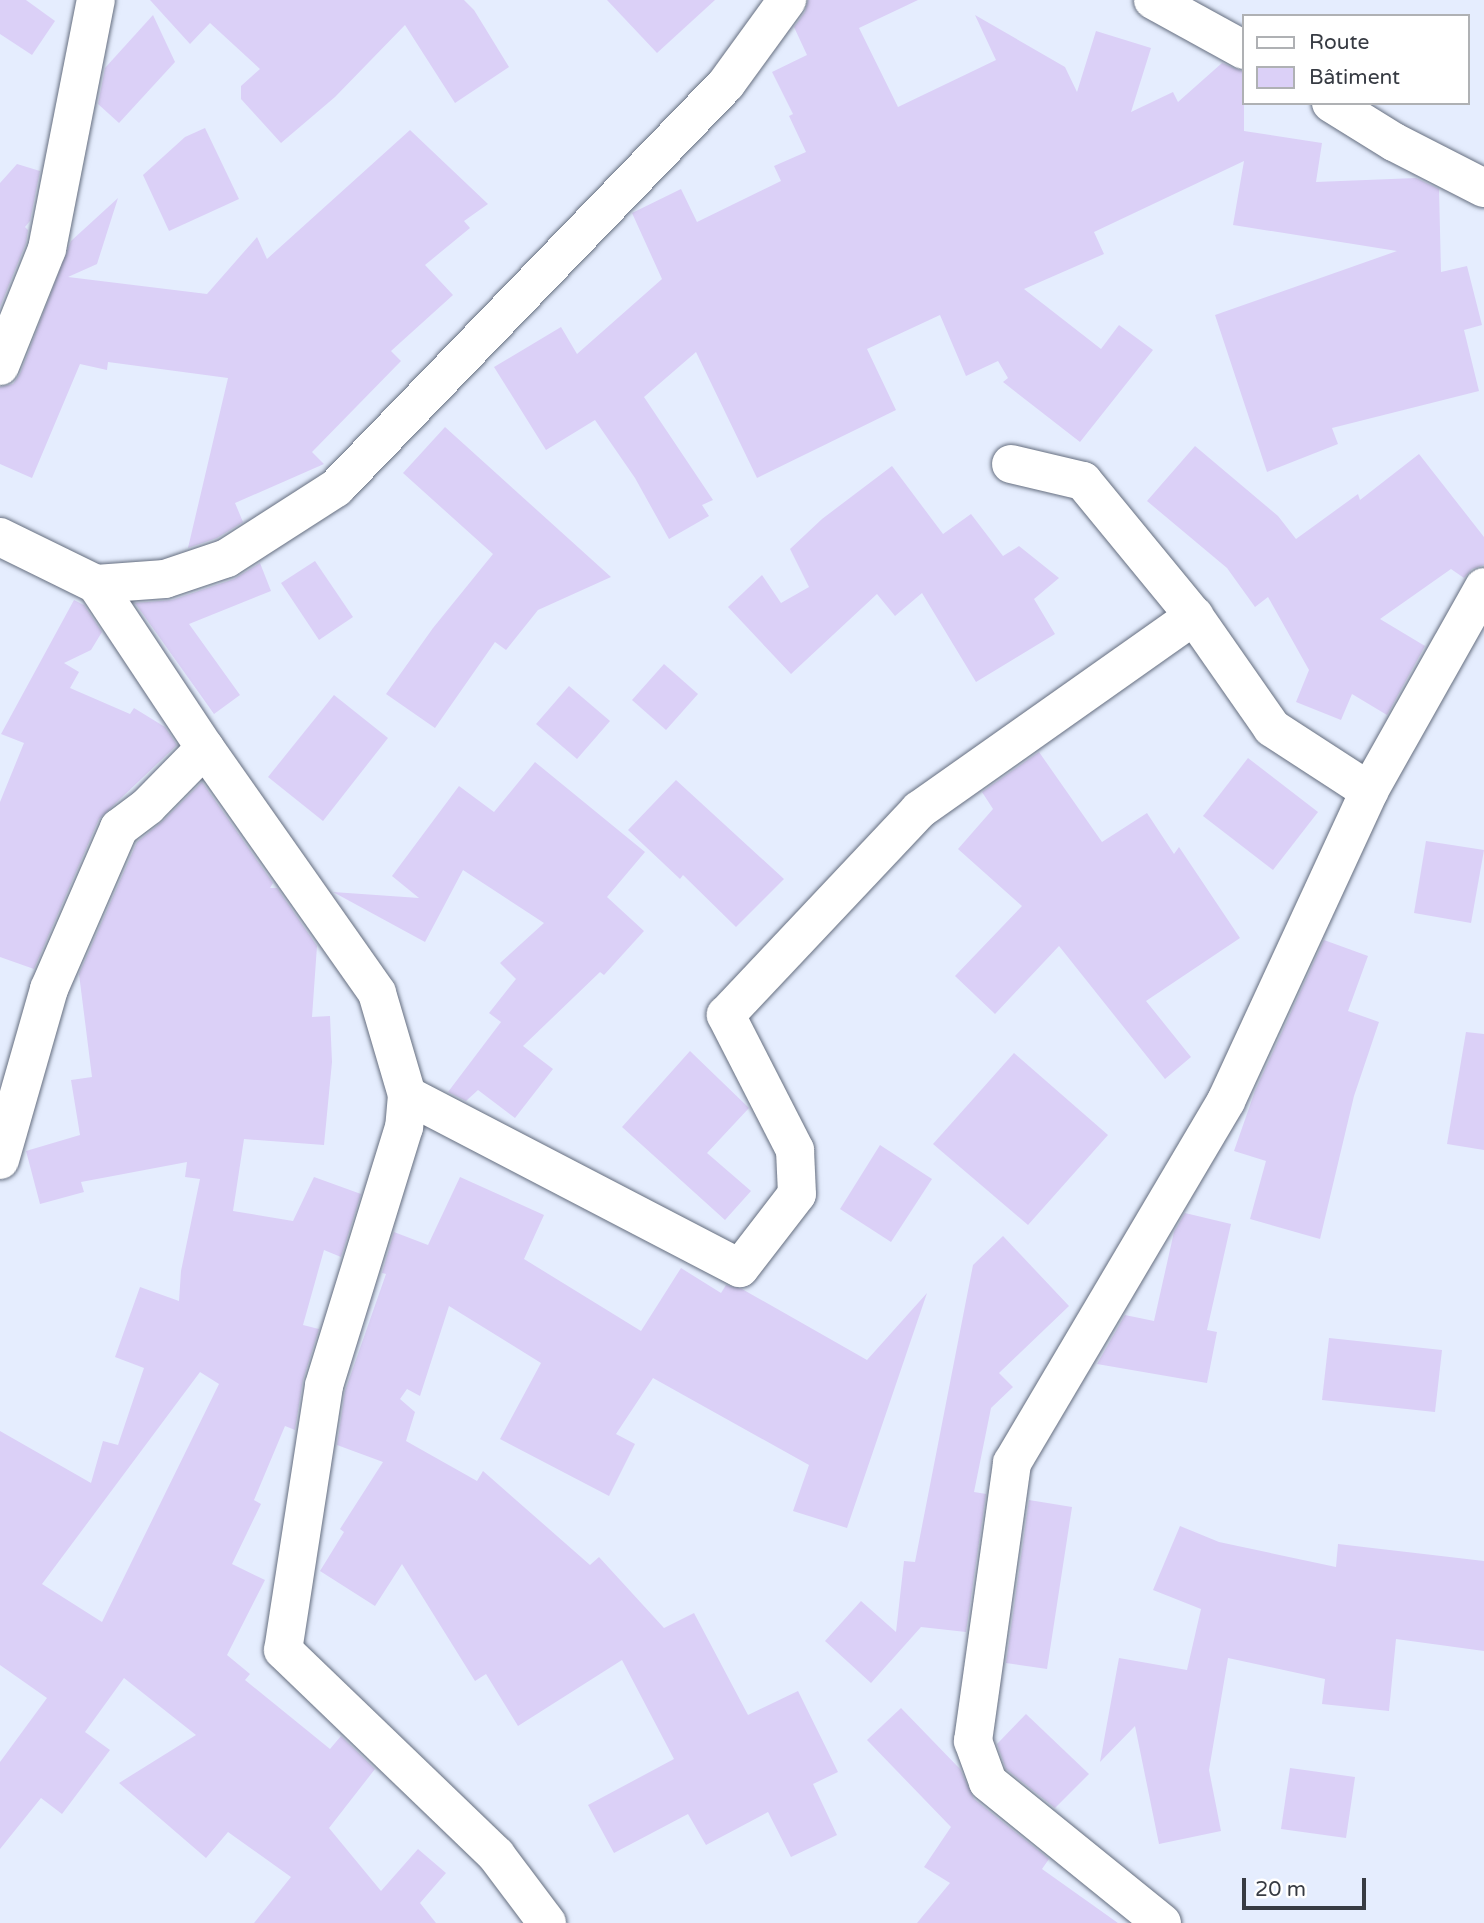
<!DOCTYPE html>
<html>
<head>
<meta charset="utf-8">
<style>
  body { margin:0 }
  #map { position:relative; width:1484px; height:1923px; overflow:hidden; background:#e5edfe; font-family:"Varela Round",sans-serif }
  div>[style] { position:absolute }
  [style*='--x'] { left:calc(var(--x)*1px); top:calc(var(--y)*1px); width:calc(var(--w)*1px); rotate:calc(var(--a)*1deg) }
  .building>* { inset:0; background:#dbd0f7 }
  .roads { filter:drop-shadow(0 0 2px #656e7f) drop-shadow(0 0 2px #656e7f) }
  .minor>* { height:38px; margin:-19px; padding:0 19px; transform-origin:19px; border-radius:19px; background:#fff }
  span { translate:-50% -50%; white-space:nowrap; text-align:center; line-height:1.15; -webkit-text-stroke:6px #fff; paint-order:stroke }
  .legend { position:absolute; left:1242px; top:14px; width:228px; height:91px; box-sizing:border-box; background:#fff; border:2px solid #afb1b4; margin:0; padding:9px 12px; list-style:none; font-size:21px; color:#373b43 }
  .legend li { display:flex; align-items:center; gap:14px; height:35px }
  .legend b { width:35px; border:2px solid #afb1b4 }
  .scale { position:absolute; left:1242px; top:1878px; width:124px; height:32px; box-sizing:border-box; border:4px solid #373b43; border-top:0; padding-left:9px; font-size:21px; line-height:24px; white-space:nowrap; color:#373b43; -webkit-text-stroke:5px #fff; paint-order:stroke }
</style>
</head>
<body>
<div id="map">
  <div class="building">
    <i style="clip-path:polygon(0 0,26px 0,55px 21px,32px 55px,0 34px)"></i>
    <i style="clip-path:polygon(150px 0,464px 0,474px 10px,509px 67px,455px 103px,405px 25px,335px 97px,281px 143px,241px 99px,241px 86px,260px 69px,210px 23px,190px 44px)"></i>
    <i style="clip-path:polygon(607px 0,715px 0,657px 53px)"></i>
    <i style="clip-path:polygon(808px 0,918px 0,859px 28px,898px 107px,996px 60px,975px 15px,1065px 67px,1077px 92px,1096px 31px,1151px 48px,1131px 112px,1173px 92px,1178px 102px,1222px 63px,1244px 72px,1244px 131px,1322px 143px,1316px 182px,1416px 178px,1439px 189px,1441px 272px,1467px 266px,1482px 325px,1464px 330px,1479px 391px,1332px 428px,1338px 444px,1267px 472px,1215px 315px,1397px 251px,1233px 225px,1244px 161px,1094px 232px,1104px 254px,1024px 289px,1101px 349px,1119px 325px,1153px 350px,1080px 442px,1003px 382px,1008px 378px,998px 361px,966px 376px,940px 315px,867px 349px,896px 410px,757px 478px,696px 352px,644px 397px,713px 500px,702px 505px,709px 516px,669px 539px,635px 478px,595px 420px,546px 450px,494px 367px,561px 327px,577px 354px,662px 279px,632px 213px,681px 189px,697px 222px,781px 181px,774px 166px,806px 152px,789px 116px,793px 114px,772px 72px,807px 55px,794px 27px,805px 12px)"></i>
    <i style="clip-path:polygon(153px 15px,175px 62px,119px 123px,98px 104px,105px 68px)"></i>
    <i style="clip-path:polygon(205px 128px,239px 199px,169px 231px,143px 175px,185px 137px)"></i>
    <i style="clip-path:polygon(410px 130px,488px 204px,464px 221px,470px 228px,425px 265px,453px 295px,391px 351px,401px 361px,312px 452px,324px 464px,235px 503px,243px 522px,217px 538px,188px 548px,228px 378px,108px 362px,107px 370px,80px 364px,32px 478px,0 464px,0 387px,13px 384px,20px 374px,71px 241px,118px 198px,97px 264px,68px 277px,207px 294px,257px 237px,267px 259px)"></i>
    <i style="clip-path:polygon(17px 164px,40px 171px,30px 221px,25px 227px,28px 230px,26px 243px,0 307px,0 183px)"></i>
    <i style="clip-path:polygon(445px 427px,611px 577px,538px 610px,506px 650px,495px 642px,435px 728px,386px 694px,433px 628px,493px 554px,403px 473px)"></i>
    <i style="clip-path:polygon(1195px 446px,1278px 516px,1296px 539px,1358px 494px,1360px 500px,1419px 454px,1484px 537px,1484px 565px,1472px 569px,1464px 578px,1451px 569px,1380px 619px,1425px 646px,1387px 715px,1352px 694px,1341px 720px,1296px 702px,1309px 670px,1268px 597px,1255px 607px,1227px 568px,1147px 501px)"></i>
    <i style="clip-path:polygon(892px 466px,943px 534px,971px 514px,1003px 556px,1019px 546px,1059px 578px,1034px 599px,1055px 634px,976px 682px,922px 593px,895px 616px,877px 594px,791px 674px,728px 607px,762px 575px,781px 603px,809px 587px,790px 549px,822px 519px)"></i>
    <i style="clip-path:polygon(315px 561px,353px 617px,319px 640px,281px 583px)"></i>
    <i style="clip-path:polygon(260px 563px,271px 591px,189px 624px,240px 695px,214px 714px,135px 603px,172px 600px,234px 579px)"></i>
    <i style="clip-path:polygon(74px 600px,84px 605px,102px 632px,91px 650px,64px 663px,79px 672px,70px 688px,130px 714px,134px 708px,165px 727px,177px 745px,99px 819px,34px 969px,0 957px,0 802px,24px 743px,1px 734px)"></i>
    <i style="clip-path:polygon(664px 664px,698px 694px,666px 730px,632px 700px)"></i>
    <i style="clip-path:polygon(569px 686px,610px 721px,577px 759px,536px 724px)"></i>
    <i style="clip-path:polygon(334px 695px,388px 738px,323px 821px,268px 777px)"></i>
    <i style="clip-path:polygon(1039px 752px,1102px 842px,1147px 813px,1174px 854px,1179px 847px,1240px 938px,1146px 1001px,1191px 1057px,1165px 1079px,1059px 946px,995px 1014px,955px 976px,1022px 906px,958px 849px,993px 809px,982px 792px)"></i>
    <i style="clip-path:polygon(1248px 758px,1318px 812px,1273px 870px,1203px 816px)"></i>
    <i style="clip-path:polygon(535px 762px,645px 852px,607px 897px,644px 931px,604px 975px,600px 972px,523px 1046px,553px 1069px,515px 1118px,478px 1090px,466px 1101px,448px 1092px,501px 1022px,489px 1013px,516px 979px,500px 963px,544px 923px,463px 870px,425px 942px,333px 892px,419px 898px,392px 876px,459px 786px,494px 812px)"></i>
    <i style="clip-path:polygon(676px 780px,784px 879px,736px 927px,683px 875px,680px 879px,628px 830px)"></i>
    <i style="clip-path:polygon(evenodd,202px 782px,273px 883px,270px 888px,277px 888px,317px 946px,312px 1017px,330px 1016px,332px 1062px,324px 1145px,244px 1139px,233px 1211px,293px 1221px,314px 1177px,361px 1194px,341px 1257px,324px 1250px,303px 1325px,319px 1329px,303px 1380px,295px 1430px,285px 1426px,254px 1500px,261px 1504px,232px 1564px,265px 1580px,227px 1655px,250px 1674px,245px 1680px,330px 1749px,341px 1736px,375px 1769px,329px 1828px,381px 1891px,418px 1849px,446px 1873px,420px 1903px,436px 1923px,254px 1923px,291px 1877px,228px 1832px,206px 1858px,119px 1783px,196px 1735px,124px 1678px,85px 1732px,110px 1750px,62px 1814px,41px 1798px,0 1849px,0 1762px,47px 1698px,0 1665px,0 1431px,91px 1483px,103px 1441px,118px 1445px,144px 1368px,115px 1357px,140px 1287px,179px 1301px,181px 1271px,200px 1179px,185px 1177px,187px 1162px,81px 1182px,84px 1192px,40px 1204px,26px 1151px,80px 1135px,71px 1080px,92px 1077px,79px 974px,137px 842px,163px 821px,202px 782px,200px 1372px,219px 1384px,102px 1622px,42px 1584px,200px 1372px)"></i>
    <i style="clip-path:polygon(1426px 841px,1484px 850px,1471px 923px,1414px 913px)"></i>
    <i style="clip-path:polygon(1324px 940px,1368px 956px,1348px 1011px,1379px 1022px,1354px 1096px,1320px 1239px,1250px 1219px,1266px 1161px,1234px 1151px,1255px 1091px)"></i>
    <i style="clip-path:polygon(1466px 1032px,1484px 1034px,1484px 1150px,1447px 1144px)"></i>
    <i style="clip-path:polygon(690px 1051px,749px 1108px,707px 1153px,751px 1191px,725px 1220px,622px 1127px)"></i>
    <i style="clip-path:polygon(1014px 1053px,1108px 1135px,1028px 1225px,933px 1144px)"></i>
    <i style="clip-path:polygon(880px 1145px,932px 1179px,891px 1242px,840px 1209px)"></i>
    <i style="clip-path:polygon(460px 1177px,544px 1215px,524px 1259px,641px 1331px,681px 1268px,721px 1293px,726px 1285px,742px 1289px,867px 1360px,927px 1293px,847px 1528px,793px 1511px,809px 1465px,653px 1378px,616px 1434px,635px 1444px,609px 1496px,500px 1439px,541px 1363px,449px 1306px,420px 1396px,407px 1389px,400px 1399px,415px 1412px,406px 1441px,477px 1481px,483px 1471px,590px 1565px,599px 1557px,664px 1628px,694px 1613px,748px 1715px,798px 1691px,838px 1772px,813px 1784px,837px 1835px,791px 1857px,768px 1812px,706px 1845px,688px 1814px,614px 1853px,588px 1805px,674px 1759px,622px 1660px,518px 1726px,486px 1674px,475px 1681px,402px 1564px,375px 1606px,320px 1571px,344px 1532px,340px 1529px,383px 1462px,337px 1445px,345px 1391px,386px 1274px,382px 1273px,394px 1232px,428px 1245px)"></i>
    <i style="clip-path:polygon(1185px 1213px,1231px 1224px,1207px 1330px,1217px 1332px,1207px 1383px,1097px 1364px,1125px 1315px,1154px 1321px,1174px 1232px)"></i>
    <i style="clip-path:polygon(1003px 1236px,1069px 1306px,999px 1373px,1013px 1387px,991px 1408px,974px 1492px,986px 1494px,966px 1632px,921px 1627px,871px 1683px,825px 1641px,861px 1601px,896px 1632px,904px 1561px,915px 1562px,973px 1265px)"></i>
    <i style="clip-path:polygon(1329px 1338px,1442px 1350px,1435px 1412px,1322px 1400px)"></i>
    <i style="clip-path:polygon(1029px 1500px,1072px 1507px,1047px 1669px,1006px 1663px)"></i>
    <i style="clip-path:polygon(1180px 1526px,1219px 1542px,1336px 1567px,1338px 1544px,1484px 1561px,1484px 1651px,1396px 1639px,1389px 1711px,1322px 1704px,1325px 1679px,1228px 1658px,1209px 1770px,1221px 1831px,1159px 1844px,1135px 1726px,1100px 1762px,1119px 1658px,1187px 1670px,1201px 1609px,1153px 1590px)"></i>
    <i style="clip-path:polygon(901px 1708px,960px 1769px,974px 1799px,1049px 1859px,1042px 1869px,1118px 1923px,917px 1923px,950px 1883px,924px 1867px,951px 1827px,867px 1740px)"></i>
    <i style="clip-path:polygon(1026px 1714px,1089px 1774px,1055px 1808px,1006px 1769px,997px 1744px)"></i>
    <i style="clip-path:polygon(1290px 1768px,1355px 1777px,1346px 1838px,1281px 1829px)"></i>
  </div>
  <div class="roads">
    <div class="minor">
      <i style="--x:1153;--y:0;--w:104;--a:28.8"></i>
      <i style="--x:1331;--y:103;--w:74;--a:31.8"></i>
      <i style="--x:1394;--y:142;--w:101;--a:27.1"></i>
      <i style="--x:0;--y:366;--w:126;--a:-68.1"></i>
      <i style="--x:47;--y:249;--w:254;--a:-78.9"></i>
      <i style="--x:1011;--y:464;--w:74;--a:13.3"></i>
      <i style="--x:1083;--y:481;--w:175;--a:50.6"></i>
      <i style="--x:1194;--y:616;--w:136;--a:55.1"></i>
      <i style="--x:1272;--y:728;--w:116;--a:33"></i>
      <i style="--x:0;--y:537;--w:107;--a:26.1"></i>
      <i style="--x:96;--y:584;--w:69;--a:-4.1"></i>
      <i style="--x:165;--y:579;--w:65;--a:-18.7"></i>
      <i style="--x:227;--y:558;--w:130;--a:-32.7"></i>
      <i style="--x:336;--y:488;--w:562;--a:-46.01"></i>
      <i style="--x:726;--y:84;--w:104;--a:-54"></i>
      <i style="--x:96;--y:584;--w:197;--a:56.4"></i>
      <i style="--x:205;--y:748;--w:299;--a:54.9"></i>
      <i style="--x:377;--y:993;--w:106;--a:73.6"></i>
      <i style="--x:407;--y:1095;--w:32;--a:95"></i>
      <i style="--x:404;--y:1127;--w:271;--a:107.2"></i>
      <i style="--x:324;--y:1386;--w:267;--a:98.8"></i>
      <i style="--x:283;--y:1650;--w:296;--a:43.9"></i>
      <i style="--x:496;--y:1855;--w:85;--a:53.1"></i>
      <i style="--x:407;--y:1095;--w:375;--a:27.5"></i>
      <i style="--x:740;--y:1268;--w:93;--a:-52.4"></i>
      <i style="--x:797;--y:1194;--w:44;--a:-92.6"></i>
      <i style="--x:795;--y:1150;--w:152;--a:-117.1"></i>
      <i style="--x:726;--y:1015;--w:282;--a:-46.7"></i>
      <i style="--x:919;--y:810;--w:337;--a:-35.2"></i>
      <i style="--x:0;--y:1160;--w:178;--a:-74"></i>
      <i style="--x:49;--y:989;--w:176;--a:-66.5"></i>
      <i style="--x:119;--y:828;--w:36;--a:-37"></i>
      <i style="--x:148;--y:806;--w:81;--a:-45.5"></i>
      <i style="--x:1162;--y:1923;--w:224;--a:-141"></i>
      <i style="--x:988;--y:1782;--w:44;--a:-110.1"></i>
      <i style="--x:973;--y:1741;--w:281;--a:-82"></i>
      <i style="--x:1012;--y:1463;--w:421;--a:-59.4"></i>
      <i style="--x:1226;--y:1101;--w:341;--a:-65.2"></i>
      <i style="--x:1369;--y:791;--w:234;--a:-60.6"></i>
    </div>
  </div>
  <ul class="legend">
  <li><b style="height:9px;background:#fff"></b>Route</li>
  <li><b style="height:19px;background:#dbd0f7"></b>Bâtiment</li>
  </ul>
  <div class="scale">20 m</div>
</div>
</body>
</html>
